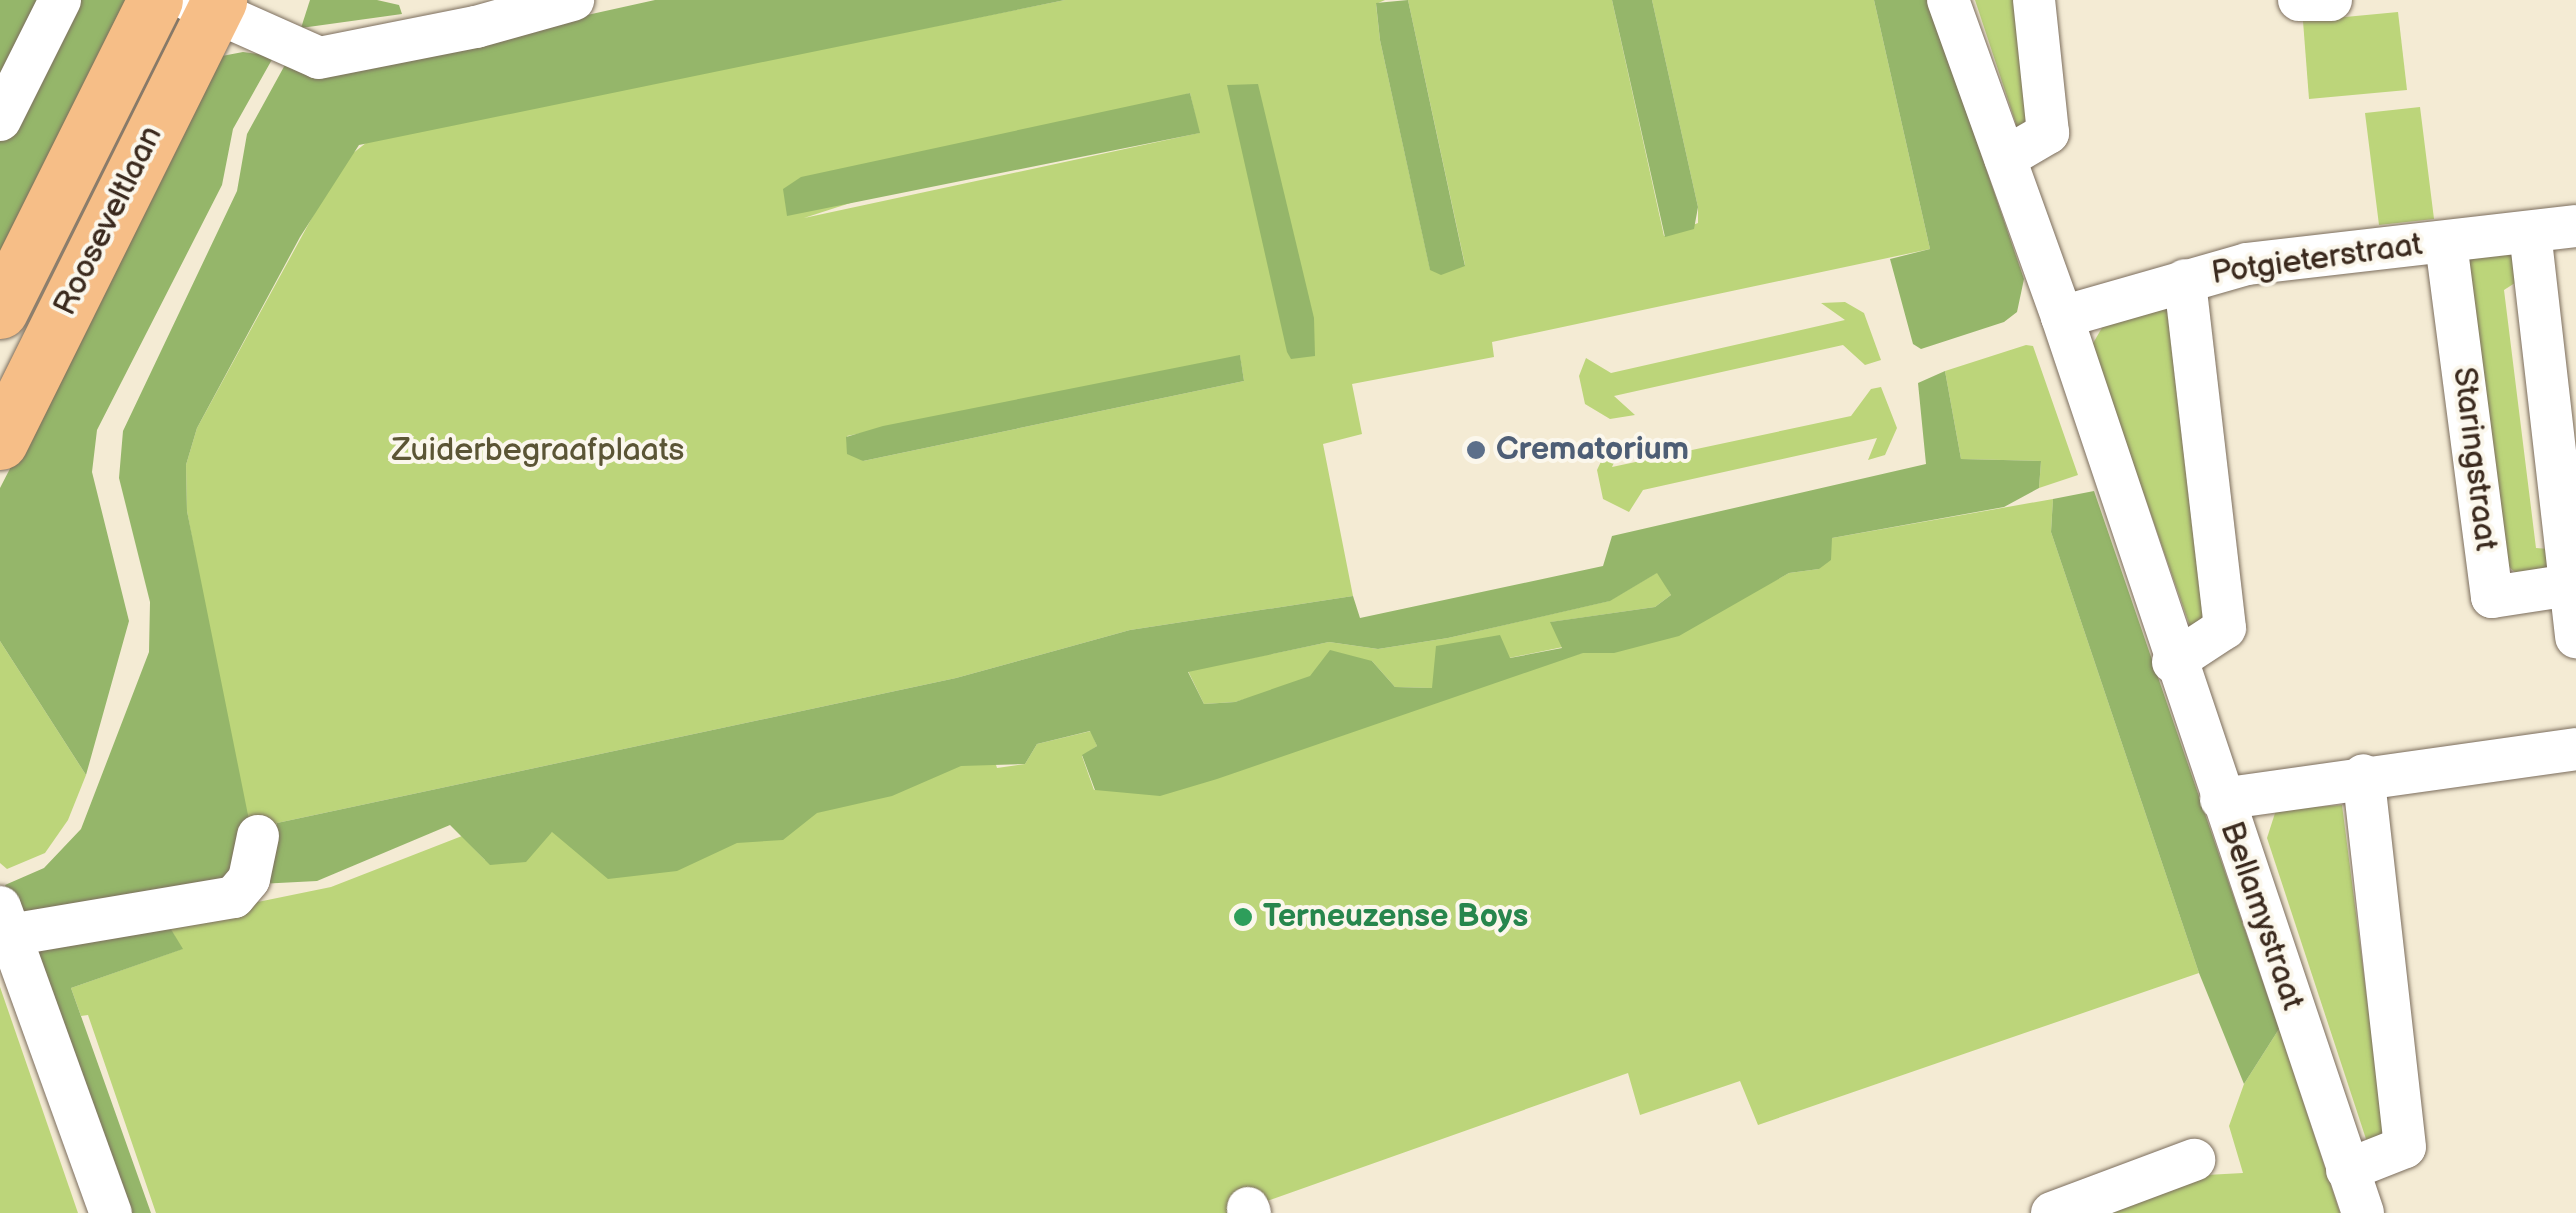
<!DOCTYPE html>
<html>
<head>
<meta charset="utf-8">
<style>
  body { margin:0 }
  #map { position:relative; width:2576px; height:1213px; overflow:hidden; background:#f4ebd4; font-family:"Balsamiq Sans",sans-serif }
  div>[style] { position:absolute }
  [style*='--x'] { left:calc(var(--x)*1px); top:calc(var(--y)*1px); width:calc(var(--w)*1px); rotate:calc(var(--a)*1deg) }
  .green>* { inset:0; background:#bcd57a }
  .forest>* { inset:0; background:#95b66a }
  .roads { filter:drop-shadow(0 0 2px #7c6e5e) drop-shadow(0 0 2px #7c6e5e) }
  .minor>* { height:42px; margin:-21px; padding:0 21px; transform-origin:21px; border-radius:21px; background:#fff }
  .major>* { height:55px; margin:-27.5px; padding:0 27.5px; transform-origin:27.5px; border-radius:27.5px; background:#f6be87 }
  .dots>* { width:28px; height:28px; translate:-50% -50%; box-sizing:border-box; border:5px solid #fbf7ec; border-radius:50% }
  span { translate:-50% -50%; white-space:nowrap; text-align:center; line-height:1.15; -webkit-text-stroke:8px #fbf7ec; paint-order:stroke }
  .street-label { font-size:32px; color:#3b2a1e }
  .service-label { font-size:32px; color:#4e5e75; font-weight:700 }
  .left { translate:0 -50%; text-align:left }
  .park-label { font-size:32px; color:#5b5535 }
  .leisure-label { font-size:32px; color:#27864d; font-weight:700 }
</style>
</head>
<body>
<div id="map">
  <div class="green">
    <i style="clip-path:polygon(evenodd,1065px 0,1385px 0,1376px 4px,1380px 40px,1430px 269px,1465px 265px,1408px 0,1612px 0,1664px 236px,1698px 223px,1698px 207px,1652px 0,1874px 0,1930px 249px,1492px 342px,1494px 357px,1352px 384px,1362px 434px,1323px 444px,1353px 596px,1130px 630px,956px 678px,277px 823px,269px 837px,247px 834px,187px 511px,186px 465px,197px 428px,343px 161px,371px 139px,1065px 0,1190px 93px,1199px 133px,804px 218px,1190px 93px,1065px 0,1240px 356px,1244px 381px,863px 461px,847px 436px,1240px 356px)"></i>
    <i style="clip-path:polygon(1975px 0,2015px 0,2027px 124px,2018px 130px)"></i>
    <i style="clip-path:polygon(2398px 12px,2407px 90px,2309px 99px,2303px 21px)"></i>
    <i style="clip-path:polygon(2420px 107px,2434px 219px,2379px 225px,2365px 113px)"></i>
    <i style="clip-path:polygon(2463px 252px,2509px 253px,2515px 259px,2518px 281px,2504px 290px,2536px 548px,2548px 549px,2551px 571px,2516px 573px,2501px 560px)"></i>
    <i style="clip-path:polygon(2173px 297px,2214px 622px,2193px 635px,2092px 345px,2103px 326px)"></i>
    <i style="clip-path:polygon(1845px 302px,1864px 313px,1881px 360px,1865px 365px,1843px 345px,1614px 396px,1635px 415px,1610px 419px,1585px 404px,1579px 376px,1586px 358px,1611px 373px,1845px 320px,1821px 303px)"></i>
    <i style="clip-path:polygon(2026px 345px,2033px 346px,2078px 475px,2039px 488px,2041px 461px,1961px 459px,1945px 371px)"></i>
    <i style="clip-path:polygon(1881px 387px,1897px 428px,1885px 455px,1868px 460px,1877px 438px,1643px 490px,1629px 512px,1603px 499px,1597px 470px,1607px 449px,1623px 443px,1612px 467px,1851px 416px,1871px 389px)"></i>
    <i style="clip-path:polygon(2053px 499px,2051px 532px,2199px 973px,1758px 1125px,1740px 1081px,1640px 1115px,1628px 1073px,1233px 1213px,156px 1213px,88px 1015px,81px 1016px,71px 988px,182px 949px,166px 921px,331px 887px,462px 836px,485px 860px,552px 832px,983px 723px,997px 768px,1025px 764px,1037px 744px,1091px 731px,1097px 746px,1082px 756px,1094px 790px,1703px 619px,1789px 573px,1819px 569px,1832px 538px)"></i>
    <i style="clip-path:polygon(1658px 572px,1671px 595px,1655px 607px,1551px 622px,1563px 647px,1509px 658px,1432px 688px,1395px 687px,1372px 661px,1235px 702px,1204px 704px,1188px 671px,1329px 642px,1378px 649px,1448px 638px,1609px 601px)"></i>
    <i style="clip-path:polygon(0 641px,86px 775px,68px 820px,45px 853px,7px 869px,0 863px)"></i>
    <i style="clip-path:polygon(2342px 805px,2384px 1131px,2368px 1145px,2267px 838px,2276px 810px)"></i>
    <i style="clip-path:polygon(0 987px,28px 1068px,78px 1213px,0 1213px)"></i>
    <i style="clip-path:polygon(2279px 1029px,2340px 1213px,2094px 1213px,2188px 1176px,2243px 1173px,2229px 1126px,2244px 1084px)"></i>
  </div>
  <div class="forest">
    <i style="clip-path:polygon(0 0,46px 0,0 86px)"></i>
    <i style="clip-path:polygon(73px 0,128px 0,0 258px,0 138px)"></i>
    <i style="clip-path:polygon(310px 0,377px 0,399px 5px,402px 14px,301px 28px)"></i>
    <i style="clip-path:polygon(655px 0,1065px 0,359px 145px,300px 237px,197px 428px,186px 465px,187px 511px,249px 820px,240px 877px,38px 918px,15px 909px,5px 885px,44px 868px,81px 829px,149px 652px,150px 602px,119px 478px,123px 431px,237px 191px,247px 134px,286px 63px,319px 74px)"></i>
    <i style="clip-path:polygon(1408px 0,1465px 266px,1441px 275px,1430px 270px,1380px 40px,1376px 3px)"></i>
    <i style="clip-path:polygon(1612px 0,1652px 0,1698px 207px,1694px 229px,1665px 237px)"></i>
    <i style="clip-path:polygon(1874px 0,1928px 0,2024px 279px,2017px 312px,2004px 322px,1921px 349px,1913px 344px,1890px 259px,1930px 249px)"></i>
    <i style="clip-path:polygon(243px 52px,274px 56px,233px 129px,222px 185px,97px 430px,92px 472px,129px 621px,86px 775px,0 641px,0 488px,222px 56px)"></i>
    <i style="clip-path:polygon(1258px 84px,1314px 318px,1315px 356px,1291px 359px,1287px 352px,1227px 85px)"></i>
    <i style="clip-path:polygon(1190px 93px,1200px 133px,787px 216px,783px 189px,801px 177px)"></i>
    <i style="clip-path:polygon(1240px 355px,1244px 381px,863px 461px,847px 454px,846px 437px,883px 426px)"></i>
    <i style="clip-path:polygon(evenodd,1945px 371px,1961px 459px,2041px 461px,2039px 488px,2004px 507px,1832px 538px,1831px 560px,1819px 569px,1789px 573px,1679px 636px,1614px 653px,1583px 653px,1217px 779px,1160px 796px,1095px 790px,1082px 755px,1097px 746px,1090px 731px,1037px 744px,1025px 764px,961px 766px,892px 796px,817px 813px,783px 840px,737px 843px,677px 871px,608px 879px,552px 832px,526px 862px,490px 865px,450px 825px,317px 881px,259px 884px,277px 823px,956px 678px,1130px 630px,1353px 596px,1360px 618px,1603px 566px,1612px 536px,1926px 464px,1918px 383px,1945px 371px,1657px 573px,1671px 595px,1655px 607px,1550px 622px,1562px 648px,1510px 658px,1500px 635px,1436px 646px,1432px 688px,1395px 687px,1372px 661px,1330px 650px,1310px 676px,1235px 702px,1204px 704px,1188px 672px,1329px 642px,1378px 649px,1448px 638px,1610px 601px,1657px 573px)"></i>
    <i style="clip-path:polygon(2094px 491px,2279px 1029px,2244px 1084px,2199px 973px,2051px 532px,2053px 499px)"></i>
    <i style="clip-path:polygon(166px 921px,183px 949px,71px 988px,151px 1213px,121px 1213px,31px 941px)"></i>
  </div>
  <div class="roads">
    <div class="minor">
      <i style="--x:189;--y:0;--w:142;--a:24"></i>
      <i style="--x:319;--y:58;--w:160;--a:-11.2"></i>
      <i style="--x:476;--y:27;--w:101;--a:-15.6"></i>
      <i style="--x:1948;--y:0;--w:337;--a:70.2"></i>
      <i style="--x:2062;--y:317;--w:945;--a:71.43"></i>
      <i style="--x:2299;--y:0;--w:32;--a:0"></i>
      <i style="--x:0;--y:120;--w:134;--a:-63.4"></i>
      <i style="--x:2005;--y:158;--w:50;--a:-30.2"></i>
      <i style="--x:2048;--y:133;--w:134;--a:-96"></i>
      <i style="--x:2530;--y:232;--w:408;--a:83.5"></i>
      <i style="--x:2446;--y:243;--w:357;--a:82.6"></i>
      <i style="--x:2492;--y:597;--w:79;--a:-8.7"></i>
      <i style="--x:2062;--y:317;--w:192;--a:-16"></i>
      <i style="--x:2247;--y:264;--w:331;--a:-6.6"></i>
      <i style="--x:2173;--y:662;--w:62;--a:-33.2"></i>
      <i style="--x:2225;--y:628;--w:350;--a:-96.6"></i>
      <i style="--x:2221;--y:799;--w:359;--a:-8"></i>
      <i style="--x:0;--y:907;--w:326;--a:70.1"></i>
      <i style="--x:10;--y:935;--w:227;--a:-9.6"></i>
      <i style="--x:234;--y:897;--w:23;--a:-50"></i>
      <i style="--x:249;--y:879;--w:44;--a:-78.2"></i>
      <i style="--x:2347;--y:1170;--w:62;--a:-21.6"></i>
      <i style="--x:2405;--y:1147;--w:374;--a:-96.4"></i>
      <i style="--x:1248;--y:1208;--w:5;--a:68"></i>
      <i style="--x:2052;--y:1213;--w:152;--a:-20.5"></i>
    </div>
    <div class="major">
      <i style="--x:0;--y:311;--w:347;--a:-63.5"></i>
      <i style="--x:0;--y:442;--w:493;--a:-63.6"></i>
    </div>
  </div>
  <div class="dots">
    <i style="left:1476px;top:450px;background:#5c6f8a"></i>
    <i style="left:1243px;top:917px;background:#2e9e5b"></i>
  </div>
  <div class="street-label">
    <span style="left:109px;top:221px;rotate:-64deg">Rooseveltlaan</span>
    <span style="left:2317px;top:260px;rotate:-8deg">Potgieterstraat</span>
    <span style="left:2474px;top:459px;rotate:83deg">Staringstraat</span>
    <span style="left:2261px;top:916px;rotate:71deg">Bellamystraat</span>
  </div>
  <div class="service-label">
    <span class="left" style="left:1496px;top:450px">Crematorium</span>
  </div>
  <div class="park-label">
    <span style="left:538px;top:451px">Zuiderbegraafplaats</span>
  </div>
  <div class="leisure-label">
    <span class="left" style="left:1263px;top:917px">Terneuzense Boys</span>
  </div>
</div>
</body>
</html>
